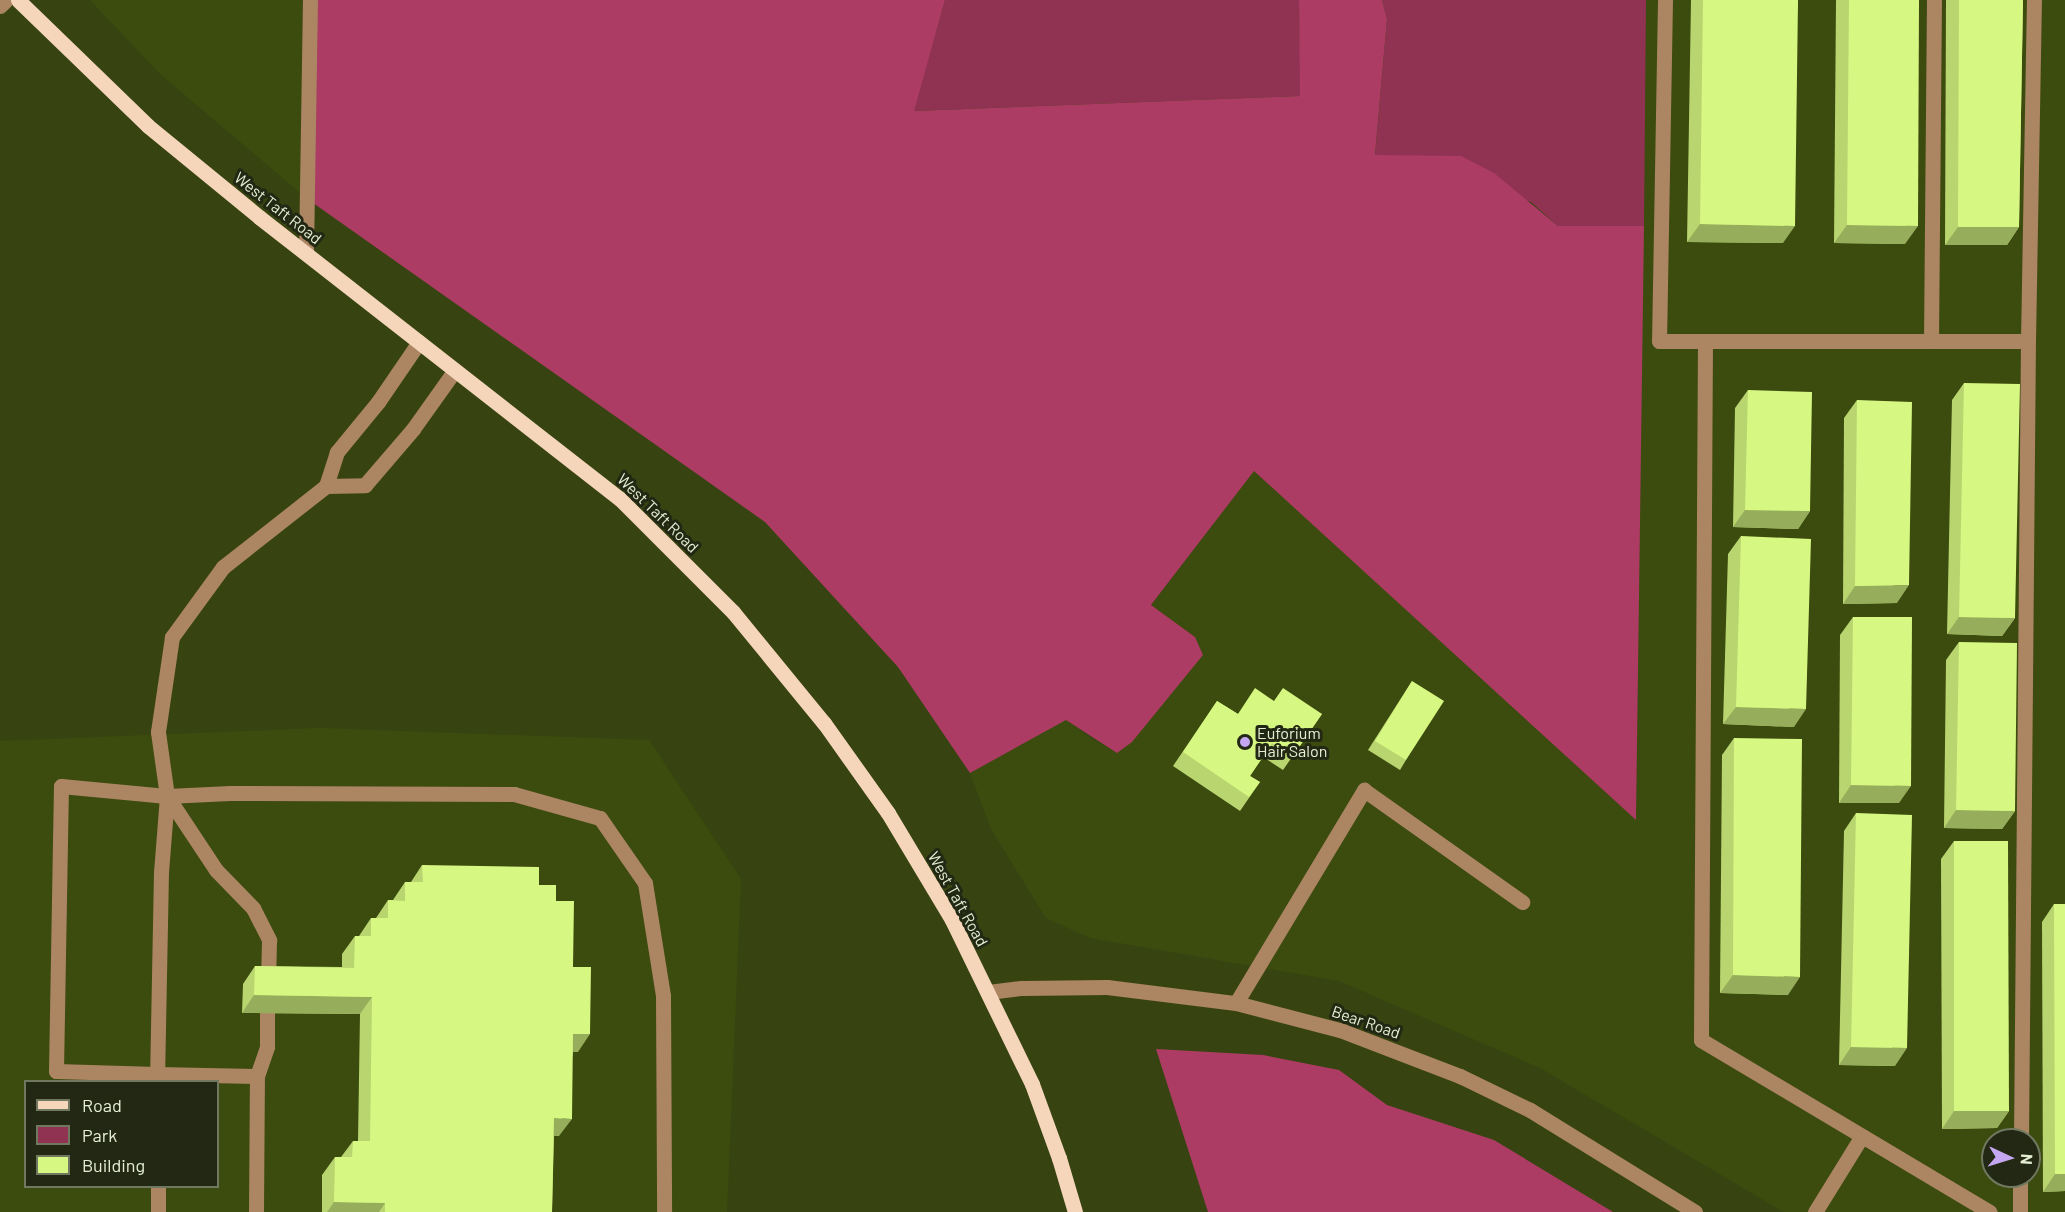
<!DOCTYPE html>
<html>
<head>
<meta charset="utf-8">
<style>
  body { margin:0 }
  #map { position:relative; width:2065px; height:1212px; overflow:hidden; background:#374411; font-family:Barlow,sans-serif }
  div>[style] { position:absolute }
  [style*='--x'] { left:calc(var(--x)*1px); top:calc(var(--y)*1px); width:calc(var(--w)*1px); rotate:calc(var(--a)*1deg) }
  .built>* { inset:0; background:#3c4b0e }
  .green>* { inset:0; background:#903352 }
  .forest>* { inset:0; background:#ac3c63 }
  .minor>* { height:15px; margin:-7.5px; padding:0 7.5px; transform-origin:7.5px; border-radius:7.5px; background:#ac8563 }
  .major>* { height:15px; margin:-7.5px; padding:0 7.5px; transform-origin:7.5px; border-radius:7.5px; background:#f6d6bb }
  .wall>* { inset:0; background:#b8d570 }
  .shaded-wall>* { inset:0; background:#96ae5b }
  .building>* { inset:0; background:#d6f882 }
  .dots>* { width:16px; height:16px; translate:-50% -50%; box-sizing:border-box; border:3px solid #222813; border-radius:50% }
  span { translate:-50% -50%; white-space:nowrap; text-align:center; line-height:1.15; -webkit-text-stroke:6px #222813; paint-order:stroke }
  .street-label { font-size:16px; color:#e6efd4 }
  .poi-label { font-size:16px; color:#e6efd4 }
  .left { translate:0 -50%; text-align:left }
  .legend { position:absolute; left:24px; top:1080px; width:195px; height:108px; box-sizing:border-box; background:#222813; border:2px solid #707860; margin:0; padding:8px 10px; list-style:none; font-size:18px; color:#e6efd4 }
  .legend li { display:flex; align-items:center; gap:12px; height:30px }
  .legend b { width:30px; border:2px solid #707860 }
  .north { position:absolute; left:1981px; top:1128px; width:60px; height:60px; box-sizing:border-box; background:#222813; border:2px solid #707860; border-radius:50%; rotate:94deg; font-size:16px; font-weight:700; line-height:24px; text-align:center; color:#e6efd4 }
  .north::after { content:''; display:block; margin:auto; width:21px; height:27px; background:#c5a7f1; clip-path:polygon(50% 0,100% 100%,50% 72%,0 100%) }
</style>
</head>
<body>
<div id="map">
  <div class="built">
    <i style="clip-path:polygon(90px 0,310px 0,306px 198px,160px 74px)"></i>
    <i style="clip-path:polygon(evenodd,1645px 0,2065px 0,2065px 1212px,1784px 1212px,1540px 1068px,1339px 981px,1090px 938px,1046px 918px,991px 829px,970px 773px,1066px 719px,1092px 739px,1118px 753px,1195px 637px,1151px 606px,1254px 470px,1636px 819px,1645px 0,1993px 1140px,2029px 1140px,2029px 1176px,1993px 1176px,1993px 1140px)"></i>
    <i style="clip-path:polygon(evenodd,320px 728px,649px 740px,741px 879px,727px 1212px,0 1212px,0 741px,320px 728px,26px 1082px,218px 1082px,218px 1186px,26px 1186px,26px 1082px)"></i>
  </div>
  <div class="green">
    <i style="clip-path:polygon(945px 0,1299px 0,1301px 96px,913px 111px)"></i>
    <i style="clip-path:polygon(1382px 0,1646px 0,1644px 226px,1558px 226px,1531px 202px,1401px 157px,1375px 156px,1387px 19px)"></i>
  </div>
  <div class="forest">
    <i style="clip-path:polygon(310px 0,945px 0,914px 111px,1300px 96px,1299px 0,1382px 0,1387px 19px,1375px 155px,1461px 156px,1494px 173px,1558px 226px,1644px 226px,1636px 820px,1254px 471px,1151px 605px,1195px 637px,1203px 655px,1132px 742px,1117px 753px,1066px 720px,970px 773px,898px 667px,765px 522px,306px 198px)"></i>
    <i style="clip-path:polygon(1156px 1049px,1263px 1055px,1339px 1070px,1387px 1105px,1494px 1140px,1613px 1212px,1208px 1212px)"></i>
  </div>
  <div class="minor">
    <i style="--x:1665;--y:0;--w:341;--a:91"></i>
    <i style="--x:1659;--y:341;--w:369;--a:0"></i>
    <i style="--x:2028;--y:341;--w:341;--a:-89"></i>
    <i style="--x:0;--y:6;--w:8;--a:-45"></i>
    <i style="--x:306;--y:253;--w:253;--a:-89.1"></i>
    <i style="--x:1705;--y:341;--w:699;--a:90.33"></i>
    <i style="--x:1701;--y:1040;--w:336;--a:30.8"></i>
    <i style="--x:1931;--y:341;--w:341;--a:-89.5"></i>
    <i style="--x:419;--y:342;--w:73;--a:124.3"></i>
    <i style="--x:378;--y:402;--w:65;--a:129.4"></i>
    <i style="--x:337;--y:452;--w:36;--a:108"></i>
    <i style="--x:326;--y:486;--w:131;--a:141.8"></i>
    <i style="--x:223;--y:567;--w:87;--a:126.1"></i>
    <i style="--x:172;--y:637;--w:96;--a:98.4"></i>
    <i style="--x:158;--y:732;--w:65;--a:82"></i>
    <i style="--x:167;--y:796;--w:63;--a:-2.7"></i>
    <i style="--x:230;--y:793;--w:284;--a:0.2"></i>
    <i style="--x:514;--y:794;--w:89;--a:15.6"></i>
    <i style="--x:600;--y:818;--w:79;--a:55.3"></i>
    <i style="--x:645;--y:883;--w:114;--a:80.9"></i>
    <i style="--x:663;--y:996;--w:216;--a:89.7"></i>
    <i style="--x:326;--y:486;--w:39;--a:-1"></i>
    <i style="--x:365;--y:485;--w:74;--a:-49.4"></i>
    <i style="--x:413;--y:429;--w:72;--a:-54.6"></i>
    <i style="--x:61;--y:786;--w:106;--a:5.4"></i>
    <i style="--x:167;--y:796;--w:76;--a:94.5"></i>
    <i style="--x:161;--y:872;--w:202;--a:91.1"></i>
    <i style="--x:157;--y:1074;--w:101;--a:-178.3"></i>
    <i style="--x:56;--y:1071;--w:285;--a:-89"></i>
    <i style="--x:167;--y:796;--w:89;--a:56.5"></i>
    <i style="--x:216;--y:870;--w:53;--a:45.8"></i>
    <i style="--x:253;--y:908;--w:36;--a:63"></i>
    <i style="--x:269;--y:940;--w:44;--a:91.3"></i>
    <i style="--x:988;--y:992;--w:34;--a:-7"></i>
    <i style="--x:1022;--y:988;--w:85;--a:-0.7"></i>
    <i style="--x:1107;--y:987;--w:130;--a:7.1"></i>
    <i style="--x:1236;--y:1003;--w:107;--a:14.6"></i>
    <i style="--x:1340;--y:1030;--w:129;--a:21"></i>
    <i style="--x:1460;--y:1076;--w:78;--a:25.9"></i>
    <i style="--x:1530;--y:1110;--w:194;--a:31.7"></i>
    <i style="--x:1236;--y:1003;--w:249;--a:-59"></i>
    <i style="--x:1364;--y:790;--w:194;--a:35.3"></i>
    <i style="--x:157;--y:1082;--w:8;--a:-90"></i>
    <i style="--x:157;--y:1074;--w:100;--a:1.1"></i>
    <i style="--x:257;--y:1076;--w:31;--a:-71"></i>
    <i style="--x:267;--y:1047;--w:34;--a:-90"></i>
    <i style="--x:2021;--y:1140;--w:799;--a:-89.5"></i>
    <i style="--x:158;--y:1186;--w:26;--a:90"></i>
    <i style="--x:256;--y:1212;--w:136;--a:-89.6"></i>
    <i style="--x:1815;--y:1212;--w:89;--a:-58.3"></i>
    <i style="--x:2020;--y:1212;--w:36;--a:-90"></i>
  </div>
  <div class="major">
    <i style="--x:18;--y:0;--w:181;--a:44.1"></i>
    <i style="--x:148;--y:126;--w:144;--a:39.3"></i>
    <i style="--x:259;--y:217;--w:458;--a:38"></i>
    <i style="--x:620;--y:499;--w:160;--a:45"></i>
    <i style="--x:733;--y:612;--w:144;--a:50.7"></i>
    <i style="--x:824;--y:723;--w:110;--a:54.6"></i>
    <i style="--x:888;--y:813;--w:125;--a:59.1"></i>
    <i style="--x:952;--y:920;--w:182;--a:64"></i>
    <i style="--x:1032;--y:1084;--w:79;--a:70"></i>
    <i style="--x:1059;--y:1158;--w:56;--a:73.5"></i>
  </div>
  <div class="wall">
    <i style="clip-path:polygon(1691px 0,1798px 0,1783px 243px,1687px 242px)"></i>
    <i style="clip-path:polygon(1836px 0,1919px 0,1905px 244px,1834px 243px)"></i>
    <i style="clip-path:polygon(1946px 0,2023px 0,2019px 227px,2007px 245px,1945px 245px)"></i>
    <i style="clip-path:polygon(1964px 383px,2015px 618px,2002px 636px,1947px 634px,1952px 400px)"></i>
    <i style="clip-path:polygon(1748px 390px,1810px 511px,1798px 529px,1733px 527px,1735px 408px)"></i>
    <i style="clip-path:polygon(1857px 400px,1897px 603px,1843px 604px,1844px 418px)"></i>
    <i style="clip-path:polygon(1741px 536px,1794px 727px,1723px 724px,1728px 554px)"></i>
    <i style="clip-path:polygon(1853px 617px,1899px 803px,1839px 803px,1840px 635px)"></i>
    <i style="clip-path:polygon(1959px 642px,2015px 811px,2002px 829px,1944px 828px,1946px 660px)"></i>
    <i style="clip-path:polygon(1412px 681px,1406px 760px,1400px 770px,1368px 750px)"></i>
    <i style="clip-path:polygon(1217px 701px,1238px 714px,1274px 701px,1322px 714px,1283px 770px,1263px 757px,1250px 776px,1260px 782px,1240px 811px,1173px 766px)"></i>
    <i style="clip-path:polygon(1734px 738px,1788px 995px,1720px 993px,1722px 755px)"></i>
    <i style="clip-path:polygon(1856px 813px,1895px 1066px,1839px 1065px,1844px 831px)"></i>
    <i style="clip-path:polygon(1954px 841px,2009px 1111px,1997px 1128px,1942px 1129px,1941px 859px)"></i>
    <i style="clip-path:polygon(422px 865px,539px 885px,556px 901px,573px 967px,578px 1052px,573px 1052px,559px 1136px,554px 1136px,552px 1212px,322px 1212px,322px 1175px,335px 1157px,341px 1157px,353px 1141px,358px 1141px,360px 1014px,242px 1013px,243px 984px,255px 966px,342px 967px,342px 954px,355px 936px,359px 936px,371px 918px,376px 918px,388px 900px,393px 900px,405px 882px,411px 882px)"></i>
    <i style="clip-path:polygon(2054px 904px,2065px 904px,2065px 1191px,2043px 1192px,2042px 922px)"></i>
  </div>
  <div class="shaded-wall">
    <i style="clip-path:polygon(1700px 224px,1795px 226px,1783px 243px,1687px 242px)"></i>
    <i style="clip-path:polygon(1847px 225px,1918px 226px,1905px 244px,1834px 243px)"></i>
    <i style="clip-path:polygon(1958px 227px,2019px 227px,2007px 245px,1945px 245px)"></i>
    <i style="clip-path:polygon(1745px 510px,1810px 511px,1798px 529px,1733px 527px)"></i>
    <i style="clip-path:polygon(1909px 585px,1897px 603px,1843px 604px,1855px 586px)"></i>
    <i style="clip-path:polygon(1959px 617px,2015px 618px,2002px 636px,1947px 634px)"></i>
    <i style="clip-path:polygon(1736px 707px,1806px 709px,1794px 727px,1723px 724px)"></i>
    <i style="clip-path:polygon(1851px 785px,1911px 786px,1899px 803px,1839px 803px)"></i>
    <i style="clip-path:polygon(1956px 810px,2015px 811px,2002px 829px,1944px 828px)"></i>
    <i style="clip-path:polygon(1733px 975px,1800px 977px,1788px 995px,1720px 993px)"></i>
    <i style="clip-path:polygon(254px 995px,372px 997px,360px 1014px,242px 1013px)"></i>
    <i style="clip-path:polygon(573px 1034px,590px 1034px,578px 1052px,560px 1052px)"></i>
    <i style="clip-path:polygon(1851px 1047px,1907px 1048px,1895px 1066px,1839px 1065px)"></i>
    <i style="clip-path:polygon(1954px 1111px,2009px 1111px,1997px 1128px,1942px 1129px)"></i>
    <i style="clip-path:polygon(554px 1118px,572px 1119px,559px 1136px,542px 1136px)"></i>
    <i style="clip-path:polygon(2055px 1174px,2065px 1174px,2065px 1191px,2043px 1192px)"></i>
    <i style="clip-path:polygon(334px 1202px,385px 1203px,379px 1212px,327px 1212px)"></i>
  </div>
  <div class="building">
    <i style="clip-path:polygon(1703px 0,1798px 0,1795px 226px,1700px 224px)"></i>
    <i style="clip-path:polygon(1849px 0,1919px 0,1918px 226px,1847px 225px)"></i>
    <i style="clip-path:polygon(1959px 0,2023px 0,2019px 227px,1958px 227px)"></i>
    <i style="clip-path:polygon(1964px 383px,2020px 384px,2015px 618px,1959px 617px)"></i>
    <i style="clip-path:polygon(1748px 390px,1812px 392px,1810px 511px,1745px 510px)"></i>
    <i style="clip-path:polygon(1857px 400px,1912px 402px,1909px 585px,1855px 586px)"></i>
    <i style="clip-path:polygon(1741px 536px,1811px 539px,1806px 709px,1736px 707px)"></i>
    <i style="clip-path:polygon(1853px 617px,1912px 617px,1911px 786px,1851px 785px)"></i>
    <i style="clip-path:polygon(1959px 642px,2017px 643px,2015px 811px,1956px 810px)"></i>
    <i style="clip-path:polygon(1412px 681px,1444px 701px,1406px 760px,1375px 741px)"></i>
    <i style="clip-path:polygon(1255px 688px,1274px 701px,1283px 688px,1322px 714px,1293px 756px,1272px 743px,1250px 776px,1260px 782px,1249px 797px,1183px 752px,1217px 701px,1238px 714px)"></i>
    <i style="clip-path:polygon(1734px 738px,1802px 739px,1800px 977px,1733px 975px)"></i>
    <i style="clip-path:polygon(1856px 813px,1912px 815px,1907px 1048px,1851px 1047px)"></i>
    <i style="clip-path:polygon(1954px 841px,2008px 841px,2009px 1111px,1954px 1111px)"></i>
    <i style="clip-path:polygon(422px 865px,539px 867px,539px 885px,556px 885px,556px 901px,574px 901px,573px 967px,591px 967px,590px 1034px,573px 1034px,572px 1119px,554px 1118px,552px 1212px,385px 1212px,385px 1203px,334px 1202px,335px 1157px,352px 1157px,353px 1141px,370px 1141px,372px 997px,254px 995px,255px 966px,354px 968px,355px 936px,371px 936px,371px 918px,388px 918px,388px 900px,405px 901px,405px 882px,423px 882px)"></i>
    <i style="clip-path:polygon(2054px 904px,2065px 904px,2065px 1174px,2055px 1174px)"></i>
  </div>
  <div class="dots">
    <i style="left:1245px;top:742px;background:#c5a7f1"></i>
  </div>
  <div class="street-label">
    <span style="left:278px;top:208px;rotate:38deg">West Taft Road</span>
    <span style="left:658px;top:513px;rotate:44deg">West Taft Road</span>
    <span style="left:958px;top:899px;rotate:61deg">West Taft Road</span>
    <span style="left:1366px;top:1022px;rotate:19deg">Bear Road</span>
  </div>
  <div class="poi-label">
    <span class="left" style="left:1257px;top:742px">Euforium<br>Hair Salon</span>
  </div>
  <ul class="legend">
  <li><b style="height:8px;background:#f6d6bb"></b>Road</li>
  <li><b style="height:16px;background:#903352"></b>Park</li>
  <li><b style="height:16px;background:#d6f882"></b>Building</li>
  </ul>
  <div class="north">N</div>
</div>
</body>
</html>
